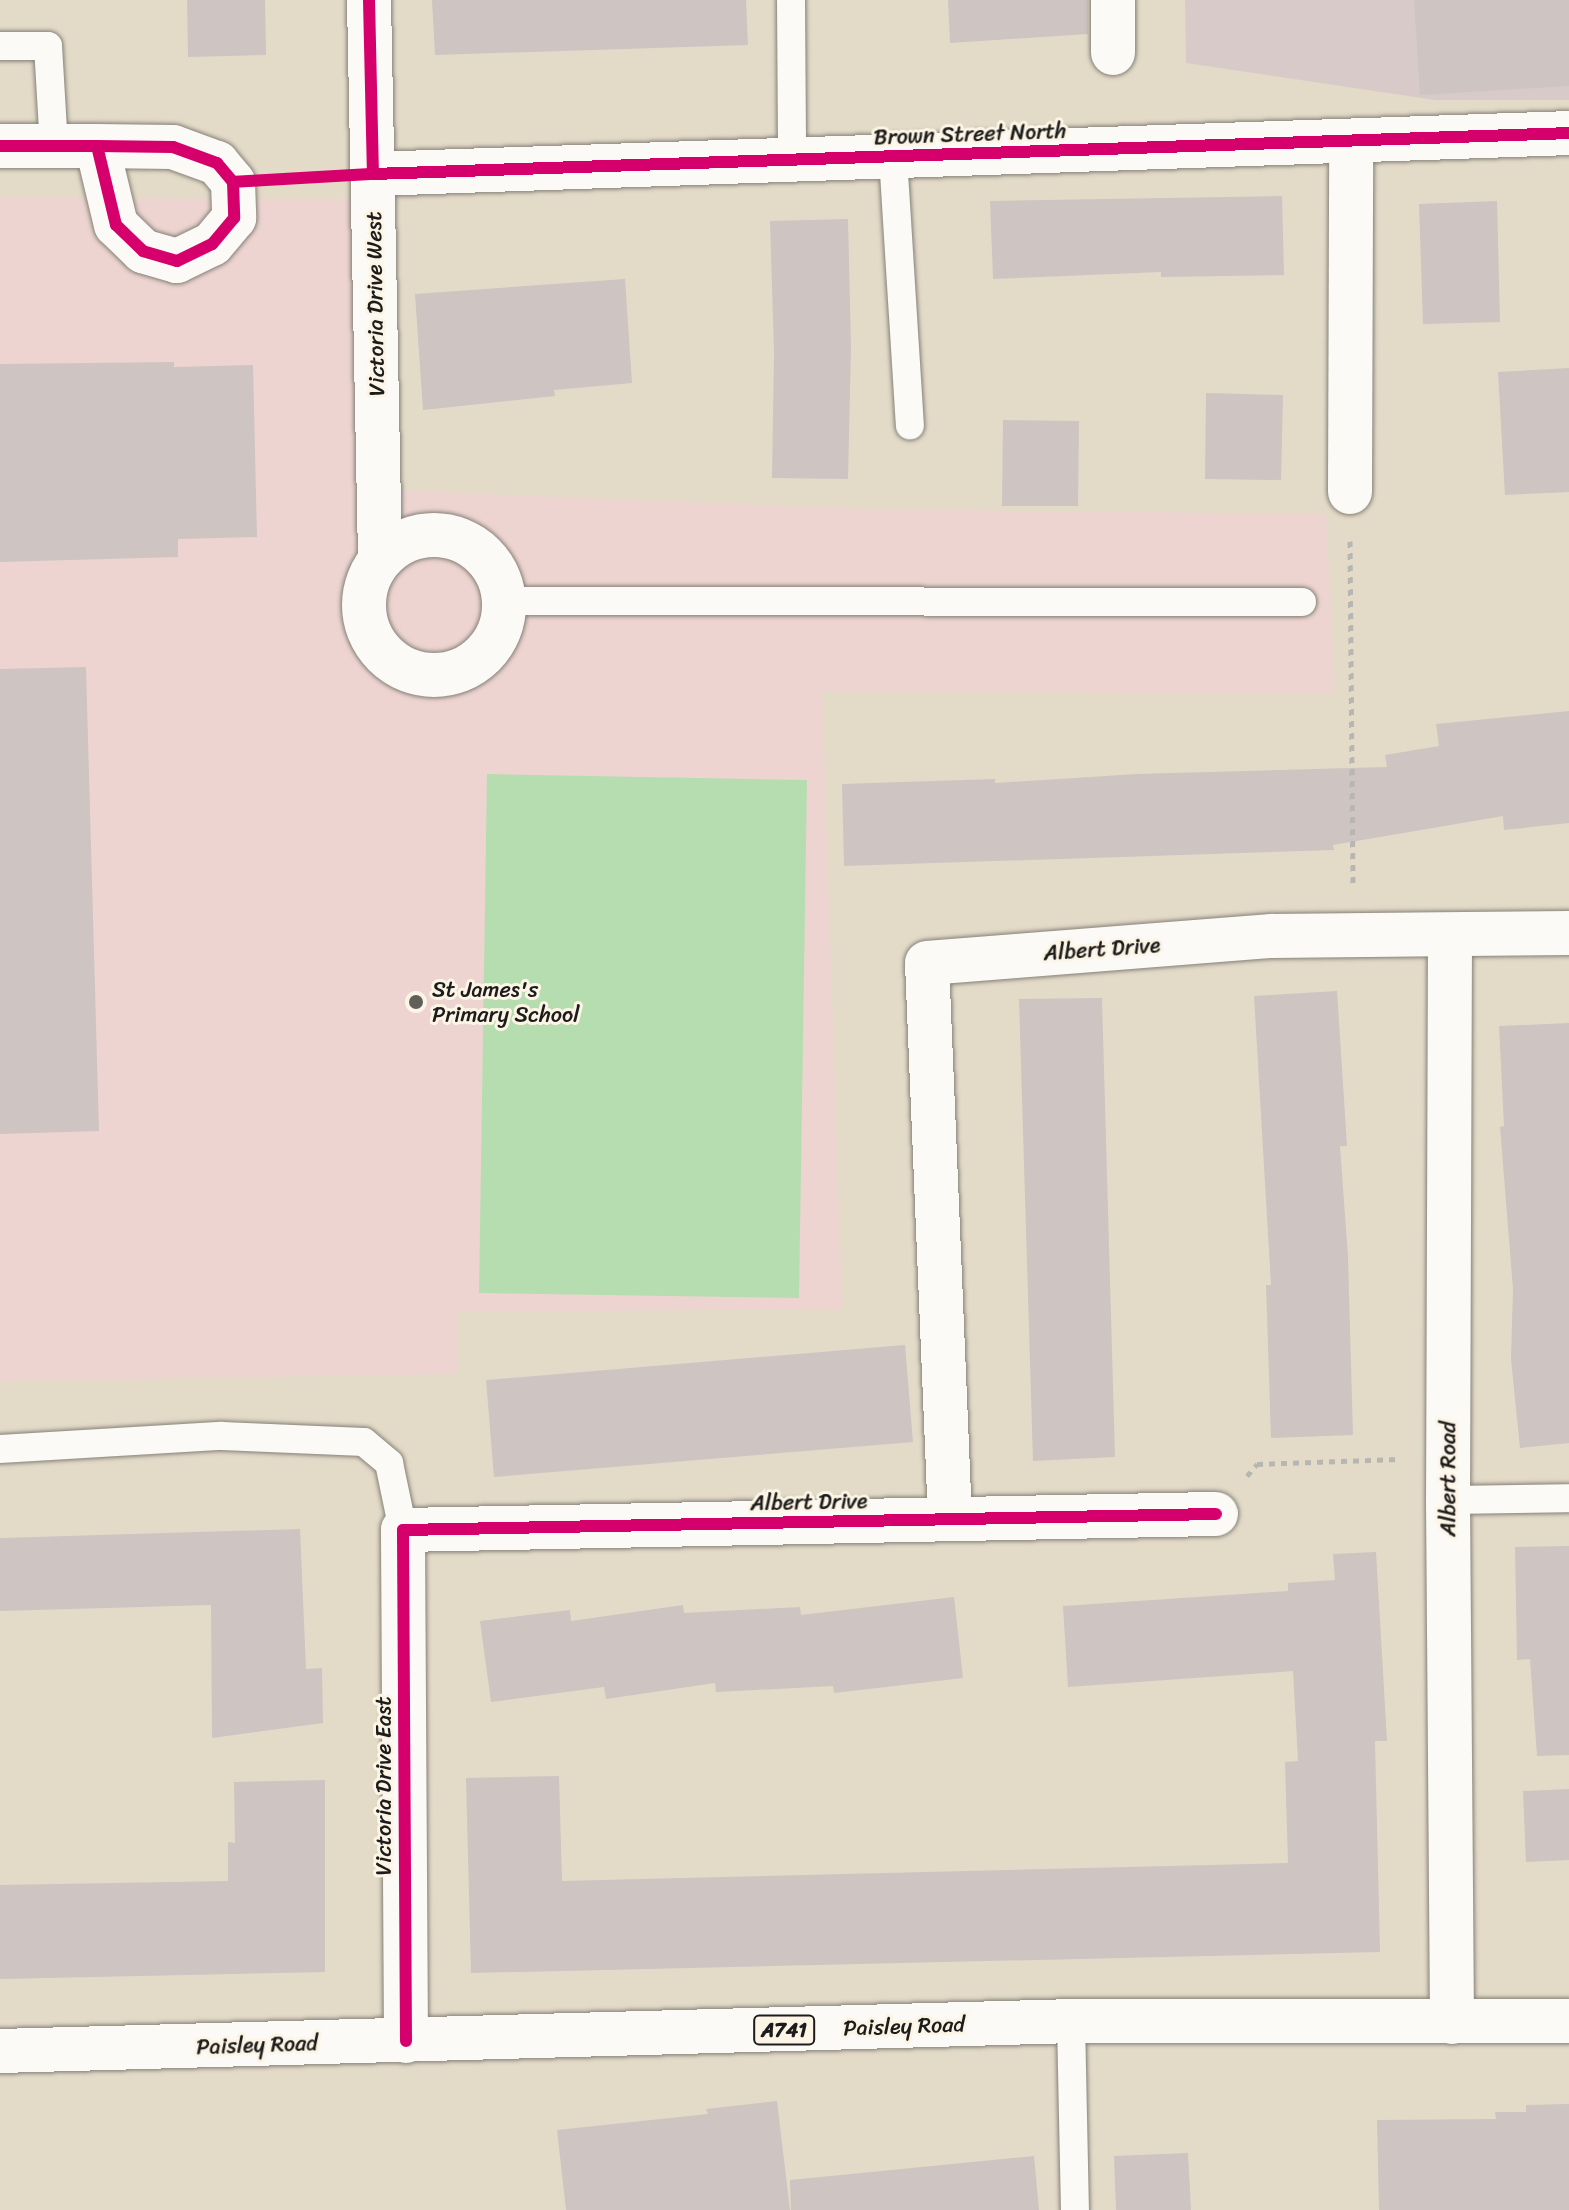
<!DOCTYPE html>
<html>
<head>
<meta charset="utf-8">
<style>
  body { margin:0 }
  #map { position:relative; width:1569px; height:2210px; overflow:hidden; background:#e3dbc8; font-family:Sriracha,sans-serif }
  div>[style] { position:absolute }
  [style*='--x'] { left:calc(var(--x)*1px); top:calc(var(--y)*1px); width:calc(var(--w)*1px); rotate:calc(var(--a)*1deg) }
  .built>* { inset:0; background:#edd4d1 }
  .industrial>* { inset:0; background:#d9caca }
  .green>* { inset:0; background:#b6ddaf }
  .building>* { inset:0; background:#cec4c2 }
  .path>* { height:5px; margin-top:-2.5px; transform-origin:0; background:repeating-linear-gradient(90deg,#b8b6b3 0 6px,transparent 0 12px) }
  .roads { filter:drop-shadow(0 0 2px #868178) drop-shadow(0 0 2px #868178) }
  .service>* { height:28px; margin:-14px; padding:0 14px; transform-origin:14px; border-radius:14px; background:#fbfaf7 }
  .minor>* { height:44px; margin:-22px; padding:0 22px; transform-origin:22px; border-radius:22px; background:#fbfaf7 }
  .minor>.ring { margin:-22px; padding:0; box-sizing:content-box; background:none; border:44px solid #fbfaf7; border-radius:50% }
  .primary>* { height:44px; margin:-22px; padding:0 22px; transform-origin:22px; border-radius:22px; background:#fbfaf7 }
  .cycleway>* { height:12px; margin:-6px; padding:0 6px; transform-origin:6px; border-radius:6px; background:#d6006c }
  .dots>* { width:22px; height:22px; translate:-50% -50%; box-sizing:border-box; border:4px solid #fcf5e5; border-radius:50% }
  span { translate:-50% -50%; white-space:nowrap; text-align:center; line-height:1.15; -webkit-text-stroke:6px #fcf5e5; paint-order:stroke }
  .shield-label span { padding:2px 6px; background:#fcf5e5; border:2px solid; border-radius:6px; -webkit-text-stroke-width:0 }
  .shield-label { font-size:20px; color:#1c1c1c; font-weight:700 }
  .street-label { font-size:22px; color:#1c1c1c }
  .poi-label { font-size:22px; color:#1c1c1c }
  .left { translate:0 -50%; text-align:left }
</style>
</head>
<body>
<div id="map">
  <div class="built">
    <i style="clip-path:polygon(0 198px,380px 199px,383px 490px,857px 509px,1326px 514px,1335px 694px,822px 691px,842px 1309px,457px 1312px,457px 1374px,0 1381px)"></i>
  </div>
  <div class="industrial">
    <i style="clip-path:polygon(1185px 0,1569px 0,1569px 100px,1435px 100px,1186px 63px)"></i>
  </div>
  <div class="green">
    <i style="clip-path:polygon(487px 774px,807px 780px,799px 1298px,479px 1293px)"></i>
  </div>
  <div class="building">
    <i style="clip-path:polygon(187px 0,265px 0,266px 55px,188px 57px)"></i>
    <i style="clip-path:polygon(432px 0,746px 0,748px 45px,435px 55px)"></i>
    <i style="clip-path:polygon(948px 0,1088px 0,1088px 34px,950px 43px)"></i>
    <i style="clip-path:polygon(1414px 0,1569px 0,1569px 86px,1420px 95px)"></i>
    <i style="clip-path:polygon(1282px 196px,1284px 275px,1161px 277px,1161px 272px,993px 279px,990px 201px)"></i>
    <i style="clip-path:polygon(1497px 201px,1500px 322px,1423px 324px,1419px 204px)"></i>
    <i style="clip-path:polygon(848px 219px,851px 347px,848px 479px,772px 478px,774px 352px,770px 221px)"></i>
    <i style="clip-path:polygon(625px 279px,632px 383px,554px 390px,555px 396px,423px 410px,415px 294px)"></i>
    <i style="clip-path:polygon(174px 362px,174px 367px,253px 365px,257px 537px,178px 539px,178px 557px,0 562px,0 364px)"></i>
    <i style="clip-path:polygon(1569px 368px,1569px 492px,1505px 495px,1498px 372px)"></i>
    <i style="clip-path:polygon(1206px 393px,1283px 395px,1281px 480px,1205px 479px)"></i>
    <i style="clip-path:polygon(1003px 420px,1079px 421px,1078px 506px,1002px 506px)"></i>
    <i style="clip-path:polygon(86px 667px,99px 1131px,0 1134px,0 669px)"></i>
    <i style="clip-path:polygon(1569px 711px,1569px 823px,1504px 830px,1503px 816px,1333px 845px,1334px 850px,844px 866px,842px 784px,995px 779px,995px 783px,1137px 774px,1387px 767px,1385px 755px,1439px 746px,1436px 724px)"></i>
    <i style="clip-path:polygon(1337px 991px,1347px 1146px,1340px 1146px,1348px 1257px,1353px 1435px,1271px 1438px,1266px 1285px,1271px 1285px,1254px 996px)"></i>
    <i style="clip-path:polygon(1102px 998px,1115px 1457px,1033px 1461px,1019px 999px)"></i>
    <i style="clip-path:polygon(1569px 1023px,1569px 1443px,1520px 1448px,1511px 1359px,1513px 1289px,1500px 1127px,1504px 1126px,1499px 1026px)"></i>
    <i style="clip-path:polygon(905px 1345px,913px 1442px,494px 1477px,486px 1380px)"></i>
    <i style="clip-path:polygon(300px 1529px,306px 1669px,322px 1668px,323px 1723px,212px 1738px,211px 1605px,0 1611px,0 1538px)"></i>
    <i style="clip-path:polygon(1569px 1546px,1569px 1755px,1537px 1756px,1530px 1659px,1517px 1660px,1515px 1547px)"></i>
    <i style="clip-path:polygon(1376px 1552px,1387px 1741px,1375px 1741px,1380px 1952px,471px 1973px,466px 1778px,559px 1776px,562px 1881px,1288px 1863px,1285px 1762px,1298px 1761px,1293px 1671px,1068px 1687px,1063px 1606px,1288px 1591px,1288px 1583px,1335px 1580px,1333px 1554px)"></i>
    <i style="clip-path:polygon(954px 1597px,963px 1678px,834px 1693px,833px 1686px,716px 1692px,715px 1683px,606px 1699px,604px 1687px,491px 1702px,480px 1621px,570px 1610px,571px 1621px,683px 1605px,684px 1613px,800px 1607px,801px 1615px)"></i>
    <i style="clip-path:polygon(325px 1780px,325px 1972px,0 1979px,0 1885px,228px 1881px,228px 1842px,235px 1843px,234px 1782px)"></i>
    <i style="clip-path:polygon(1569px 1789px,1569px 1860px,1526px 1862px,1523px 1791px)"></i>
    <i style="clip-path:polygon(777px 2101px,790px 2210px,566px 2210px,557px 2130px,708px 2114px,706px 2109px)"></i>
    <i style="clip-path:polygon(1569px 2104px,1569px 2210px,1379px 2210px,1377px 2120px,1496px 2119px,1495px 2112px,1526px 2112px,1526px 2105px)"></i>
    <i style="clip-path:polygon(1188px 2153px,1191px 2210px,1116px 2210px,1114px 2156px)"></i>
    <i style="clip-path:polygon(1034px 2156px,1039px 2210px,791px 2210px,790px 2180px)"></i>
  </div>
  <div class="path">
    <i style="--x:282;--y:180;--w:42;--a:-4.1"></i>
    <i style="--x:1350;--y:541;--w:346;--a:89.5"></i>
    <i style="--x:1247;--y:1476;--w:16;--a:-50"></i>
    <i style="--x:1257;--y:1464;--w:142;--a:-2"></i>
  </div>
  <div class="roads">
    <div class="service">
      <i style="--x:791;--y:0;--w:160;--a:89.6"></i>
      <i style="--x:0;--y:46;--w:48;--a:0"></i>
      <i style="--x:48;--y:46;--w:100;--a:86.6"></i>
      <i style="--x:893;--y:157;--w:269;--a:86.4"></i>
      <i style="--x:504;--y:601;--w:798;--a:0.07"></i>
      <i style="--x:0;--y:1449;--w:222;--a:-3.4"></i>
      <i style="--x:222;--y:1436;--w:142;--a:2.4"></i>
      <i style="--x:364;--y:1442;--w:33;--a:40"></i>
      <i style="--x:389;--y:1463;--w:68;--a:78.2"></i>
      <i style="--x:1448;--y:1500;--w:121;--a:-0.9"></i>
      <i style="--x:1071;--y:2021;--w:189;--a:88.8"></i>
    </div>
    <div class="minor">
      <i style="--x:369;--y:0;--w:559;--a:88.87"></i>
      <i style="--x:1113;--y:0;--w:53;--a:90"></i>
      <i style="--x:0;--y:146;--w:97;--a:0"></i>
      <i style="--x:97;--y:146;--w:76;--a:0.8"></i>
      <i style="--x:173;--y:147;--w:47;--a:20"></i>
      <i style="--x:217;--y:163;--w:25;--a:50"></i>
      <i style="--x:233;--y:182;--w:36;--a:88"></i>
      <i style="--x:234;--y:218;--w:34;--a:130"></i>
      <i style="--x:212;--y:244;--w:39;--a:154"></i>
      <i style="--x:177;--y:261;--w:35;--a:-164"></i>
      <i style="--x:143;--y:251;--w:37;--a:-136"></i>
      <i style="--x:116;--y:225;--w:81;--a:-103.5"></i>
      <i style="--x:373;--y:174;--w:1197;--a:-1.96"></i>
      <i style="--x:1350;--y:492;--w:351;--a:-89.8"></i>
      <i class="ring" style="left:364px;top:535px;width:96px;height:96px"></i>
      <i style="--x:1450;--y:936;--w:564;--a:90.2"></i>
      <i style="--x:1448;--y:1500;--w:522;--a:89.56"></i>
      <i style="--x:950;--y:1519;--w:556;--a:-92.37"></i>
      <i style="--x:927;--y:963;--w:346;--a:-4.5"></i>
      <i style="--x:1272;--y:936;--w:297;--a:-0.6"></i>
      <i style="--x:406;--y:2041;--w:511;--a:-90.34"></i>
      <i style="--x:403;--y:1530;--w:813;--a:-1.13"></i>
    </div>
    <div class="primary">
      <i style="--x:0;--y:2051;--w:1071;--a:-1.6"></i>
      <i style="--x:1071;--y:2021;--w:498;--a:0"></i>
    </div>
  </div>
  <div class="cycleway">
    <i style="--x:369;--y:0;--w:174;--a:88.7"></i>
    <i style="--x:0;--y:146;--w:97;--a:0"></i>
    <i style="--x:97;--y:146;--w:76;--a:0.8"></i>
    <i style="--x:173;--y:147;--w:47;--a:20"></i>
    <i style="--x:217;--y:163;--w:25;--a:50"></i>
    <i style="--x:233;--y:182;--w:36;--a:88"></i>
    <i style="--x:234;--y:218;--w:34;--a:130"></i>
    <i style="--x:212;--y:244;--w:39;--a:154"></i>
    <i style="--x:177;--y:261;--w:35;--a:-164"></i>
    <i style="--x:143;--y:251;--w:37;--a:-136"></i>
    <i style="--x:116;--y:225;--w:81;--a:-103.5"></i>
    <i style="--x:233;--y:182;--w:140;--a:-3.3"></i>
    <i style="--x:373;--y:174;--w:1197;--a:-1.96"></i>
    <i style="--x:406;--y:2041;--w:511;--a:-90.34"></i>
    <i style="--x:403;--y:1530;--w:813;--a:-1.13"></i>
  </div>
  <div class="dots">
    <i style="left:416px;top:1002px;background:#625f58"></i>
  </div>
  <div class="shield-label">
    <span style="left:784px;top:2030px">A741</span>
  </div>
  <div class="street-label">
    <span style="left:970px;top:134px;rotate:-2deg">Brown Street North</span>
    <span style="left:375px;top:304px;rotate:-91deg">Victoria Drive West</span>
    <span style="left:1102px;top:949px;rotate:-4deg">Albert Drive</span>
    <span style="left:1448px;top:1479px;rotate:-90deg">Albert Road</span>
    <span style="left:809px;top:1502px;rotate:-1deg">Albert Drive</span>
    <span style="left:384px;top:1786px;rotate:-90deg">Victoria Drive East</span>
    <span style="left:904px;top:2026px;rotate:-2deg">Paisley Road</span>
    <span style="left:257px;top:2045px;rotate:-2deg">Paisley Road</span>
  </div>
  <div class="poi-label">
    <span class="left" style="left:432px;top:1002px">St James's<br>Primary School</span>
  </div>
</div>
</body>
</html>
